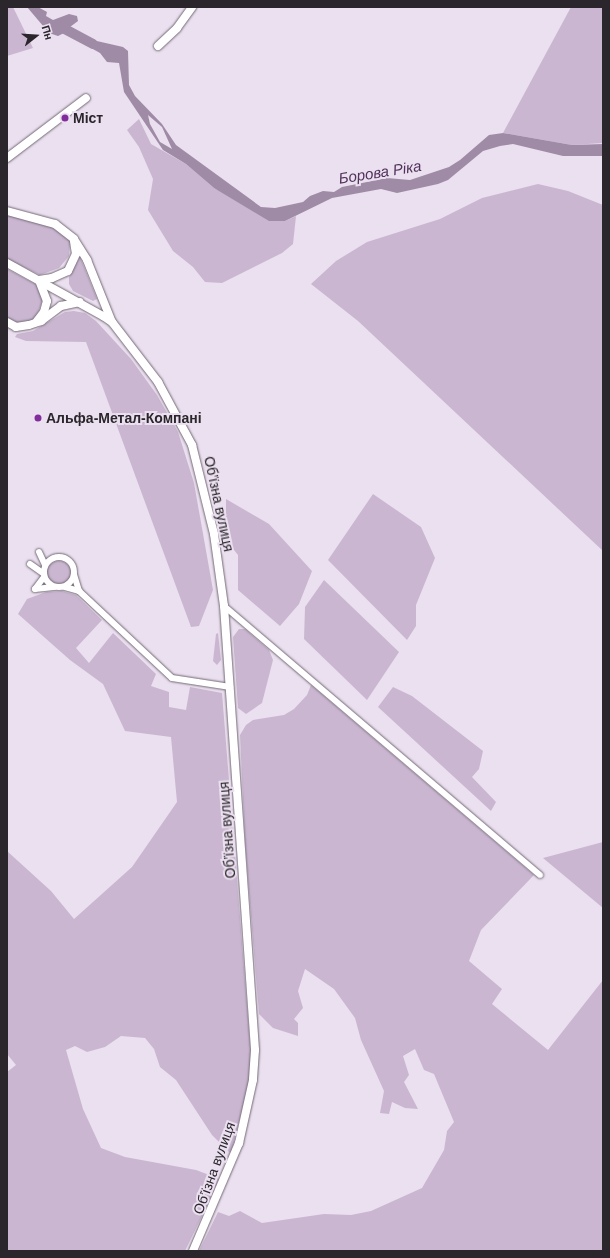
<!DOCTYPE html>
<html>
<head>
<meta charset="utf-8">
<style>
  body { margin:0 }
  #map { position:relative; width:610px; height:1258px; overflow:hidden; background:#ebe0ef; font-family:Arial,sans-serif }
  div>[style] { position:absolute }
  [style*='--x'] { left:calc(var(--x)*1px); top:calc(var(--y)*1px); width:calc(var(--w)*1px); rotate:calc(var(--a)*1deg) }
  .green>* { inset:0; background:#cab6d1 }
  .round { border-radius:50% }
  .water>* { inset:0; background:#a08ba7 }
  .river>* { height:10px; margin:-5px; padding:0 5px; transform-origin:5px; border-radius:5px; background:#a08ba7 }
  .roads { filter:drop-shadow(0 0 1px #736976) drop-shadow(0 0 1px #736976) }
  .minor>* { height:6px; margin:-3px; padding:0 3px; transform-origin:3px; border-radius:3px; background:#fff }
  .minor>.ring { margin:-3px; padding:0; box-sizing:content-box; background:none; border:6px solid #fff; border-radius:50% }
  .major>* { height:8px; margin:-4px; padding:0 4px; transform-origin:4px; border-radius:4px; background:#fff }
  .dots>* { width:11px; height:11px; translate:-50% -50%; box-sizing:border-box; border:2px solid #ebe0ef; border-radius:50% }
  span { translate:-50% -50%; white-space:nowrap; text-align:center; line-height:1.15; -webkit-text-stroke:4px #ebe0ef; paint-order:stroke }
  .poi-label { font-size:14px; color:#2a262b; font-weight:700 }
  .left { translate:0 -50%; text-align:left }
  .street-label { font-size:14px; color:#2a262b }
  .water-label { font-size:15px; color:#51325b; font-style:italic }
  .frame { position:absolute; inset:0; border:8px solid #2a262b; pointer-events:none }
  .north { position:absolute; left:16px; top:16px; width:40px; height:40px; -webkit-text-stroke:3px #ebe0ef; paint-order:stroke; rotate:73deg; font-size:11px; font-weight:700; line-height:16px; text-align:center; color:#2a262b }
  .north::after { content:''; display:block; margin:auto; width:14px; height:18px; background:#2a262b; clip-path:polygon(50% 0,100% 100%,50% 72%,0 100%) }
</style>
</head>
<body>
<div id="map">
  <div class="green">
    <i style="clip-path:polygon(7px 7px,13px 7px,33px 48px,7px 56px)"></i>
    <i style="clip-path:polygon(571px 7px,603px 7px,603px 143px,572px 145px,503px 133px)"></i>
    <i style="clip-path:polygon(139px 119px,151px 144px,186px 164px,214px 188px,285px 221px,296px 216px,293px 244px,282px 253px,222px 283px,205px 282px,193px 267px,173px 251px,148px 210px,153px 179px,139px 147px,127px 130px)"></i>
    <i style="clip-path:polygon(538px 184px,568px 191px,603px 205px,603px 551px,358px 321px,311px 284px,336px 261px,367px 242px,440px 219px,482px 198px)"></i>
    <i style="clip-path:polygon(7px 214px,49px 226px,68px 237px,70px 243px,69px 256px,59px 268px,40px 275px,7px 259px)"></i>
    <i style="clip-path:polygon(80px 257px,97px 299px,93px 301px,73px 291px,69px 284px,69px 277px)"></i>
    <i style="clip-path:polygon(7px 269px,37px 285px,43px 299px,37px 316px,25px 325px,7px 321px)"></i>
    <i style="clip-path:polygon(74px 311px,85px 313px,96px 321px,131px 359px,157px 395px,178px 432px,194px 483px,213px 590px,199px 626px,191px 627px,86px 342px,26px 341px,15px 337px,17px 334px,33px 331px,65px 312px)"></i>
    <i style="clip-path:polygon(373px 494px,421px 527px,435px 558px,416px 605px,416px 626px,407px 640px,328px 560px)"></i>
    <i style="clip-path:polygon(226px 499px,269px 524px,312px 571px,299px 604px,280px 626px,238px 590px,238px 555px,226px 540px)"></i>
    <i class="round" style="left:47px;top:561px;width:24px;height:24px"></i>
    <i style="clip-path:polygon(324px 580px,399px 652px,367px 700px,304px 639px,305px 607px)"></i>
    <i style="clip-path:polygon(62px 591px,76px 595px,102px 620px,76px 648px,89px 663px,113px 633px,156px 674px,151px 686px,169px 692px,169px 707px,186px 710px,190px 687px,222px 693px,251px 1055px,250px 1078px,231px 1154px,212px 1135px,176px 1080px,160px 1067px,154px 1049px,145px 1038px,121px 1036px,105px 1047px,87px 1052px,75px 1046px,66px 1050px,83px 1109px,101px 1148px,125px 1157px,196px 1170px,220px 1179px,185px 1251px,7px 1251px,7px 1072px,16px 1065px,7px 1054px,7px 851px,51px 891px,74px 919px,132px 867px,177px 802px,171px 737px,125px 731px,103px 684px,70px 660px,18px 614px,27px 599px,46px 592px)"></i>
    <i style="clip-path:polygon(239px 629px,245px 629px,269px 650px,273px 660px,262px 703px,246px 714px,238px 708px,233px 637px)"></i>
    <i style="clip-path:polygon(218px 633px,221px 660px,217px 665px,213px 661px,216px 634px)"></i>
    <i style="clip-path:polygon(311px 685px,534px 875px,481px 930px,469px 961px,502px 989px,492px 1004px,548px 1050px,603px 980px,603px 1251px,199px 1251px,218px 1212px,229px 1216px,240px 1211px,262px 1223px,324px 1214px,351px 1215px,371px 1211px,422px 1188px,444px 1150px,447px 1131px,454px 1122px,434px 1074px,424px 1070px,415px 1049px,403px 1056px,409px 1075px,404px 1082px,418px 1109px,405px 1108px,392px 1102px,389px 1114px,380px 1113px,384px 1091px,361px 1040px,355px 1018px,334px 989px,305px 969px,298px 991px,303px 1008px,294px 1019px,298px 1023px,298px 1036px,273px 1028px,259px 1014px,245px 842px,240px 735px,246px 725px,253px 720px,284px 715px,294px 709px,307px 695px)"></i>
    <i style="clip-path:polygon(393px 687px,412px 696px,483px 751px,479px 769px,472px 777px,496px 802px,491px 811px,378px 707px)"></i>
    <i style="clip-path:polygon(603px 842px,603px 908px,543px 858px)"></i>
  </div>
  <div class="water">
    <i style="clip-path:polygon(evenodd,27px 7px,38px 7px,47px 12px,46px 16px,53px 20px,69px 14px,77px 16px,78px 21px,70px 27px,75px 36px,123px 47px,128px 51px,129px 85px,135px 96px,162px 124px,176px 145px,261px 207px,275px 208px,303px 202px,310px 196px,323px 191px,334px 192px,342px 187px,387px 178px,410px 180px,449px 167px,460px 160px,489px 135px,503px 133px,572px 145px,603px 144px,603px 156px,563px 156px,513px 144px,500px 146px,483px 151px,448px 180px,438px 184px,397px 193px,381px 189px,332px 198px,285px 221px,269px 221px,214px 188px,186px 164px,163px 150px,124px 92px,119px 63px,107px 62px,100px 53px,64px 33px,58px 36px,49px 33px,27px 7px,148px 115px,162px 127px,172px 149px,160px 142px,150px 124px,148px 115px)"></i>
  </div>
  <div class="river">
    <i style="--x:61;--y:27;--w:36;--a:28"></i>
  </div>
  <div class="roads">
    <div class="minor">
      <i style="--x:39;--y:552;--w:14;--a:65"></i>
      <i class="ring" style="left:44px;top:557px;width:24px;height:24px"></i>
      <i style="--x:30;--y:564;--w:16;--a:35"></i>
      <i style="--x:44;--y:577;--w:15;--a:127"></i>
      <i style="--x:35;--y:589;--w:19;--a:-6"></i>
      <i style="--x:65;--y:587;--w:15;--a:16"></i>
      <i style="--x:79;--y:591;--w:17;--a:-107"></i>
      <i style="--x:79;--y:591;--w:127;--a:43.1"></i>
      <i style="--x:172;--y:678;--w:59;--a:8.8"></i>
      <i style="--x:224;--y:606;--w:415;--a:40.4"></i>
    </div>
    <div class="major">
      <i style="--x:158;--y:46;--w:26;--a:-43"></i>
      <i style="--x:177;--y:28;--w:26;--a:-54"></i>
      <i style="--x:7;--y:158;--w:99;--a:-37.2"></i>
      <i style="--x:7;--y:211;--w:50;--a:15.2"></i>
      <i style="--x:55;--y:224;--w:24;--a:38"></i>
      <i style="--x:74;--y:239;--w:25;--a:58"></i>
      <i style="--x:87;--y:260;--w:65;--a:68.2"></i>
      <i style="--x:7;--y:263;--w:110;--a:28.9"></i>
      <i style="--x:103;--y:316;--w:11;--a:34"></i>
      <i style="--x:112;--y:322;--w:76;--a:52.5"></i>
      <i style="--x:158;--y:382;--w:72;--a:61.6"></i>
      <i style="--x:192;--y:445;--w:92;--a:76.1"></i>
      <i style="--x:214;--y:534;--w:73;--a:82.1"></i>
      <i style="--x:224;--y:606;--w:445;--a:86"></i>
      <i style="--x:255;--y:1050;--w:30;--a:94"></i>
      <i style="--x:253;--y:1080;--w:65;--a:102.5"></i>
      <i style="--x:239;--y:1143;--w:117;--a:113.1"></i>
      <i style="--x:39;--y:280;--w:13;--a:-9"></i>
      <i style="--x:52;--y:278;--w:17;--a:-24"></i>
      <i style="--x:68;--y:271;--w:19;--a:-65"></i>
      <i style="--x:76;--y:254;--w:13;--a:-99"></i>
      <i style="--x:37;--y:321;--w:11;--a:-52"></i>
      <i style="--x:44;--y:312;--w:11;--a:-75"></i>
      <i style="--x:47;--y:301;--w:22;--a:-111"></i>
      <i style="--x:7;--y:322;--w:10;--a:29"></i>
      <i style="--x:16;--y:327;--w:13;--a:-9"></i>
      <i style="--x:29;--y:325;--w:13;--a:-18"></i>
      <i style="--x:41;--y:321;--w:25;--a:-37"></i>
      <i style="--x:61;--y:306;--w:19;--a:-12"></i>
    </div>
  </div>
  <div class="dots">
    <i style="left:65px;top:118px;background:#822d9b"></i>
    <i style="left:38px;top:418px;background:#822d9b"></i>
  </div>
  <div class="poi-label">
    <span class="left" style="left:73px;top:118px">Міст</span>
    <span class="left" style="left:46px;top:418px">Альфа-Метал-Компані</span>
  </div>
  <div class="street-label">
    <span style="left:219px;top:504px;rotate:78deg">Об’їзна вулиця</span>
    <span style="left:227px;top:830px;rotate:-94deg">Об’їзна вулиця</span>
    <span style="left:214px;top:1168px;rotate:-70deg">Об’їзна вулиця</span>
  </div>
  <div class="water-label">
    <span style="left:380px;top:172px;rotate:-9deg">Борова Ріка</span>
  </div>
  <div class="frame"></div>
  <div class="north">Пн</div>
</div>
</body>
</html>
